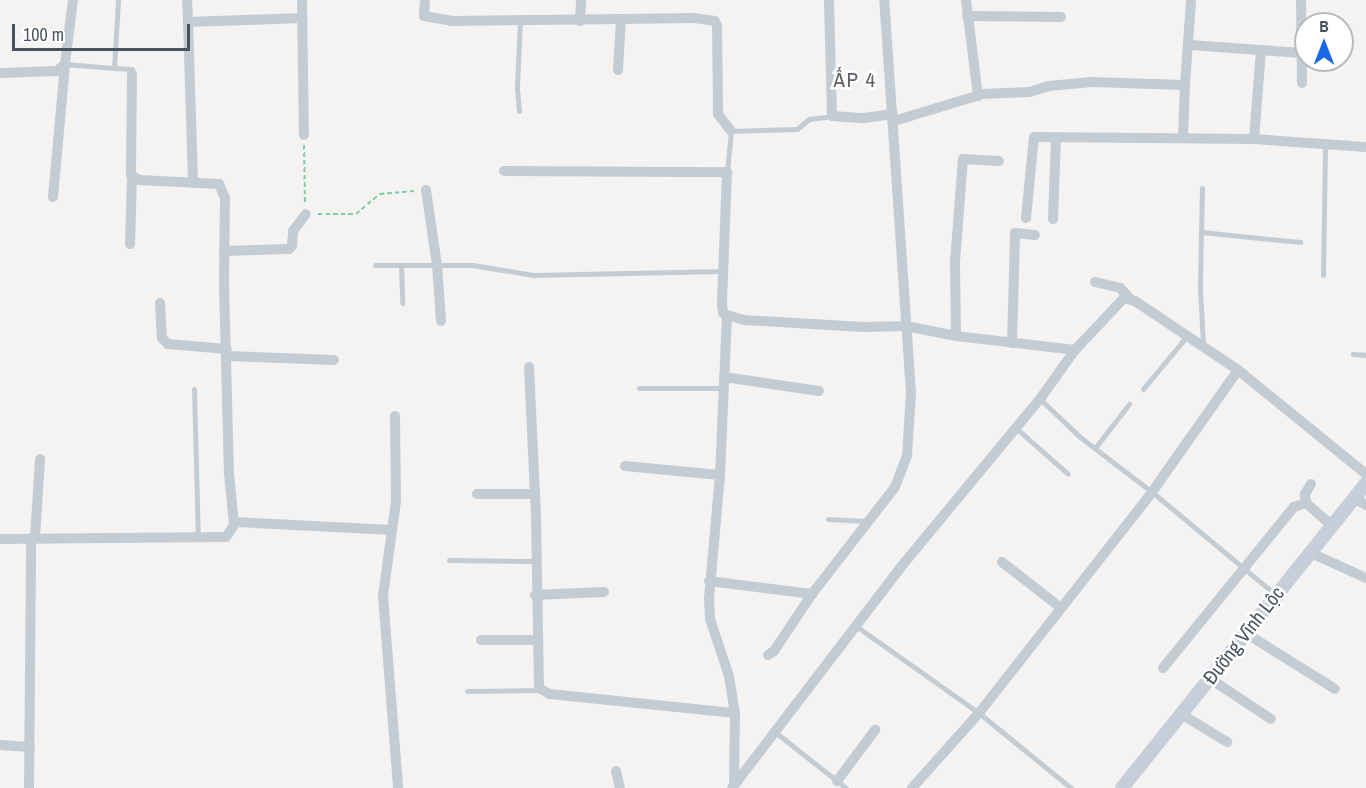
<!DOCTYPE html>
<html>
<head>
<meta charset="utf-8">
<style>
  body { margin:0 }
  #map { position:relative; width:1366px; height:788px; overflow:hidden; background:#f4f3f2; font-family:"Archivo Narrow",sans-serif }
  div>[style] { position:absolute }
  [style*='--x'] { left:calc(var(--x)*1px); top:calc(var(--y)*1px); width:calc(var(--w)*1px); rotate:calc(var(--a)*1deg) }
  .path>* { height:2px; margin-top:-1px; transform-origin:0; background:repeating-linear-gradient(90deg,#7bceaa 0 4.5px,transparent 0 7.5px) }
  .service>* { height:5px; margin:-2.5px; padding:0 2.5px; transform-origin:2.5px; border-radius:2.5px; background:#c4ccd3 }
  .minor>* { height:10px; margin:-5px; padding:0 5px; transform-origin:5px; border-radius:5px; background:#c4ccd3 }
  .secondary>* { height:14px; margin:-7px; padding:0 7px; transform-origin:7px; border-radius:7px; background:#c6ceda }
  span { translate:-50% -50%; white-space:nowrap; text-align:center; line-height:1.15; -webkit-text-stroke:5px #fff; paint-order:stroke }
  .street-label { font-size:20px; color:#4a5460 }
  .neighbourhood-label { font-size:21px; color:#5f6267; letter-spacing:1.5px }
  .north { position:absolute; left:1294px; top:12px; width:60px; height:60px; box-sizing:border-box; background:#fff; border:2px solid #b7bbbf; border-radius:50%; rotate:0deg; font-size:16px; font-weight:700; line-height:24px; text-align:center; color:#4a5460 }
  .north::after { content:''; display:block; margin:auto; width:21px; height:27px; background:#1c69e5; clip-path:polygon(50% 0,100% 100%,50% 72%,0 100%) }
  .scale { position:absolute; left:12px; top:24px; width:178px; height:27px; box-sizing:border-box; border:3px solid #4a5460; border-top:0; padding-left:8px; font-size:18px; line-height:21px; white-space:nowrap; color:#4a5460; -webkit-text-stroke:4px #fff; paint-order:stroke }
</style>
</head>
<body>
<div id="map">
  <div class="path">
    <i style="--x:304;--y:145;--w:58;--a:89"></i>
    <i style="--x:318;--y:214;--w:38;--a:0"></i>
    <i style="--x:356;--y:214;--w:31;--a:-40"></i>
    <i style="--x:380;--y:194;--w:34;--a:-5"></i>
  </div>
  <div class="service">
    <i style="--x:65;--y:64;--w:49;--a:4.7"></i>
    <i style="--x:114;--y:68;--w:68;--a:-86.6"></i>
    <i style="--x:114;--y:68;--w:18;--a:3"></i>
    <i style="--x:132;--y:69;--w:3;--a:90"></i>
    <i style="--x:519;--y:111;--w:25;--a:-95"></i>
    <i style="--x:517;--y:86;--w:65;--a:-87.4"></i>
    <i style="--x:727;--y:172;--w:41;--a:-84.4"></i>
    <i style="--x:731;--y:131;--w:66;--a:-1.7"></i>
    <i style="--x:797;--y:129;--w:16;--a:-40"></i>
    <i style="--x:809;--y:119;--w:23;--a:-7"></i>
    <i style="--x:1201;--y:232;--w:44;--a:-88.7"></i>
    <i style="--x:375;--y:265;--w:97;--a:0"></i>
    <i style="--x:472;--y:265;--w:62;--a:9.3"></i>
    <i style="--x:533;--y:275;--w:190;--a:-1.2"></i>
    <i style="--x:401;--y:265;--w:38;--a:88"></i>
    <i style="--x:1323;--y:275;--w:130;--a:-89.1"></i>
    <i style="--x:1203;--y:344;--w:56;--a:-93.1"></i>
    <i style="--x:1200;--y:288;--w:56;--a:-89"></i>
    <i style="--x:1201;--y:232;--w:100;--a:5.8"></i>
    <i style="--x:1353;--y:354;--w:13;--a:4"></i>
    <i style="--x:639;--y:388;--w:84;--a:0"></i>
    <i style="--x:194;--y:389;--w:148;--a:88.5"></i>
    <i style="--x:1143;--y:389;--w:69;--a:-50.3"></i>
    <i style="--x:1040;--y:399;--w:55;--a:43.5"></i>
    <i style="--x:1080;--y:437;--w:91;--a:37.4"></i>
    <i style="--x:1152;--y:492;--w:160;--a:39.7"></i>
    <i style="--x:1016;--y:428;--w:69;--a:41.5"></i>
    <i style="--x:1095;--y:448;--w:56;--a:-52.3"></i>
    <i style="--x:828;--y:519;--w:39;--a:3"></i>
    <i style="--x:449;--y:560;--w:86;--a:0.7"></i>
    <i style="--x:856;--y:626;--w:151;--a:35.3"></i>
    <i style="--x:979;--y:713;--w:119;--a:39.2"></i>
    <i style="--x:467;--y:691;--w:73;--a:-0.8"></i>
    <i style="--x:775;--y:732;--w:90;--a:38.3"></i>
  </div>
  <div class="minor">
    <i style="--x:187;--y:0;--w:22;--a:87"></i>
    <i style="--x:188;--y:22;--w:114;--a:-2"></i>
    <i style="--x:302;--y:0;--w:135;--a:89.2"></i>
    <i style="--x:425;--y:0;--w:16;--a:94"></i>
    <i style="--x:424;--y:16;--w:27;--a:10"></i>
    <i style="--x:451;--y:21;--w:170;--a:-0.7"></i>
    <i style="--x:621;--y:19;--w:51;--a:93.4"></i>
    <i style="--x:966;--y:0;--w:97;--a:82.9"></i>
    <i style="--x:1301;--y:0;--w:83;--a:89.3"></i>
    <i style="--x:829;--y:1;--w:115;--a:88.5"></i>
    <i style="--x:832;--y:116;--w:32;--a:4"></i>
    <i style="--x:864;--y:118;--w:29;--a:-8"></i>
    <i style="--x:967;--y:16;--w:94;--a:0.6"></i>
    <i style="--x:621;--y:19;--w:73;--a:-0.8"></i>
    <i style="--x:694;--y:18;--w:21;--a:8"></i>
    <i style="--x:715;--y:21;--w:5;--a:68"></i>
    <i style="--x:717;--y:26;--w:88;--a:89.3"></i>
    <i style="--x:718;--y:114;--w:21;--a:53"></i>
    <i style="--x:580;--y:21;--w:21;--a:-87"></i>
    <i style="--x:188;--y:22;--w:161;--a:88.2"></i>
    <i style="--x:1190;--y:45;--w:111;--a:4.1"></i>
    <i style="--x:0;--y:73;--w:57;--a:-2"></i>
    <i style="--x:57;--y:71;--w:11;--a:-41"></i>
    <i style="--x:65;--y:64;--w:64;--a:-82.9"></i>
    <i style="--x:132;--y:74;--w:101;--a:90.6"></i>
    <i style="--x:131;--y:175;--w:9;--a:32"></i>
    <i style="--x:139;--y:180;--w:80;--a:2.9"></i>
    <i style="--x:219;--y:184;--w:15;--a:67"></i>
    <i style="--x:225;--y:198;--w:86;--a:90.7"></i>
    <i style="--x:224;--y:284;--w:189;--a:88.5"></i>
    <i style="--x:229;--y:473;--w:52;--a:84.5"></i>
    <i style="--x:1185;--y:85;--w:84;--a:-85.9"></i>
    <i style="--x:894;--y:121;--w:93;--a:-16.9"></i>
    <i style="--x:983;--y:94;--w:46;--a:-2.5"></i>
    <i style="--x:1029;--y:92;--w:21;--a:-17"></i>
    <i style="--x:1049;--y:86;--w:43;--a:-5.3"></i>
    <i style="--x:1092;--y:82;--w:93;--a:1.8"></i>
    <i style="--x:1185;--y:85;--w:52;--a:92.2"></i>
    <i style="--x:1254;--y:139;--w:88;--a:-85.5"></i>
    <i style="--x:504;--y:171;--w:223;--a:0.3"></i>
    <i style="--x:727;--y:172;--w:133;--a:92.2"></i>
    <i style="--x:722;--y:305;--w:8;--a:83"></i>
    <i style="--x:723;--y:313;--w:4;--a:27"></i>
    <i style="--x:727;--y:315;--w:18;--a:16"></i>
    <i style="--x:744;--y:320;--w:120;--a:3.3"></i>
    <i style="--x:864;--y:327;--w:42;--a:-1.4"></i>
    <i style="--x:906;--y:326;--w:51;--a:11.3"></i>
    <i style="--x:956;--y:336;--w:120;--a:6.7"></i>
    <i style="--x:426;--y:190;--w:76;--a:81.7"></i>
    <i style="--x:437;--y:265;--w:56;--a:85.9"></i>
    <i style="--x:53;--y:197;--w:134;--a:-84.8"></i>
    <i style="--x:1026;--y:218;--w:81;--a:-84.4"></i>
    <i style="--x:1034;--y:137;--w:220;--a:0.5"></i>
    <i style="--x:1254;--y:139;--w:112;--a:4.1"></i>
    <i style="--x:1053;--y:219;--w:80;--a:-87.9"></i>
    <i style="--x:130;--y:244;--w:68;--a:-88.3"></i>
    <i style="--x:224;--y:251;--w:65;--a:-1.8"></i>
    <i style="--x:289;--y:249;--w:4;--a:-45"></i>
    <i style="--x:292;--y:246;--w:15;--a:-86"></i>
    <i style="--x:293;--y:231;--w:21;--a:-53"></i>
    <i style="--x:1095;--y:282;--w:26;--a:13"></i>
    <i style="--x:1120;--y:288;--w:16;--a:47"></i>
    <i style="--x:160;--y:303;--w:35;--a:87"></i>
    <i style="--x:162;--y:338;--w:8;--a:45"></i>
    <i style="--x:168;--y:344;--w:59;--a:4.8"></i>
    <i style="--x:727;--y:315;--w:160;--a:92.5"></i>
    <i style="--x:720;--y:475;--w:124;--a:95.1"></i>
    <i style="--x:709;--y:599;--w:20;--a:87"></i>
    <i style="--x:710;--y:619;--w:60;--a:71.6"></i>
    <i style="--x:729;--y:676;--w:37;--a:81"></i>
    <i style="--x:735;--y:713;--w:72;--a:90.8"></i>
    <i style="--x:956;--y:336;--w:74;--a:-90.8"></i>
    <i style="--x:955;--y:262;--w:103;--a:-85.6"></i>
    <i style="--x:963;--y:159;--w:36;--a:3"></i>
    <i style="--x:1012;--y:343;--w:110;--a:-88.4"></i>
    <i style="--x:1015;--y:233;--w:20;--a:6"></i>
    <i style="--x:227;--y:356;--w:107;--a:2.1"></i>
    <i style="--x:529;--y:367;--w:149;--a:87.3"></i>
    <i style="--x:536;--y:516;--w:172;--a:89"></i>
    <i style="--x:539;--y:688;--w:13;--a:29"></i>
    <i style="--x:550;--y:694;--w:186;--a:5.9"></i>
    <i style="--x:724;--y:377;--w:96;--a:8.4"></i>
    <i style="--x:395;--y:416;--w:85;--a:89.3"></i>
    <i style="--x:396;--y:501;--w:96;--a:97.8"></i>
    <i style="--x:383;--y:596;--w:193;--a:85.5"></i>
    <i style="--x:625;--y:466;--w:95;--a:5.4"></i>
    <i style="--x:1311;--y:484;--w:12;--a:121"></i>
    <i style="--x:1305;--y:494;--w:9;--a:84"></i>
    <i style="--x:1306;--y:503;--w:33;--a:41"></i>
    <i style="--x:477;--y:494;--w:57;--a:0"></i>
    <i style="--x:1353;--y:498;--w:15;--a:28"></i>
    <i style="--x:35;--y:537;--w:78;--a:-86.3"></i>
    <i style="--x:0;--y:539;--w:226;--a:-0.5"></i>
    <i style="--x:226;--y:537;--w:18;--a:-56"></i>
    <i style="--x:236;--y:522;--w:156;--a:2.9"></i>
    <i style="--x:1309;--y:552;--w:63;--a:24.5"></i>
    <i style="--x:1002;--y:562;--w:75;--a:37.9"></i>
    <i style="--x:709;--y:581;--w:104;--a:7.2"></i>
    <i style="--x:535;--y:595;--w:69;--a:-2.5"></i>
    <i style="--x:1244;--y:632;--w:107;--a:32.1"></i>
    <i style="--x:481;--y:640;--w:56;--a:0"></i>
    <i style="--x:768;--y:655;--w:7;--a:-34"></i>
    <i style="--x:774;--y:651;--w:69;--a:-56.3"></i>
    <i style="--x:812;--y:594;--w:135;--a:-52.2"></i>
    <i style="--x:895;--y:487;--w:34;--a:-69"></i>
    <i style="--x:907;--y:455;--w:62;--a:-86.3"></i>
    <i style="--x:911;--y:393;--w:394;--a:-93.9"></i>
    <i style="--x:1163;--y:668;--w:208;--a:-50.9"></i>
    <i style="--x:1294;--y:507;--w:13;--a:-18"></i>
    <i style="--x:1209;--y:678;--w:74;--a:33.5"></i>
    <i style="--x:1181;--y:714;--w:54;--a:31.3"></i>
    <i style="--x:0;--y:745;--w:30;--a:4"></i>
    <i style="--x:616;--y:771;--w:17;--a:77"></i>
    <i style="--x:837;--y:781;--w:64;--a:-53.3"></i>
    <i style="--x:29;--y:788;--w:250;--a:-89.5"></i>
    <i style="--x:732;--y:788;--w:285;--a:-52.6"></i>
    <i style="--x:905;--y:562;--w:212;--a:-50.4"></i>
    <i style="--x:1040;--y:399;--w:60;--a:-54.5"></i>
    <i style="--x:1075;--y:350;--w:71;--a:-46.7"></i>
    <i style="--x:1124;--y:298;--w:11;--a:15"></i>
    <i style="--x:1135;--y:301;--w:124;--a:33.8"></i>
    <i style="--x:1238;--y:370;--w:165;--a:39.1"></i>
    <i style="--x:912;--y:788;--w:101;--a:-48.2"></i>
    <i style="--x:979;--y:713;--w:281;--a:-51.9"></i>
    <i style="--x:1152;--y:492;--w:149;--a:-54.8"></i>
  </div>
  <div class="secondary">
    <i style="--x:1122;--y:788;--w:391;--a:-51.3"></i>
  </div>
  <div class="street-label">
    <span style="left:1243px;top:635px;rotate:-52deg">Đường Vĩnh Lộc</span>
  </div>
  <div class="neighbourhood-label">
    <span style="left:855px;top:80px">ẤP 4</span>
  </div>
  <div class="north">B</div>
  <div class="scale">100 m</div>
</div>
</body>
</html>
